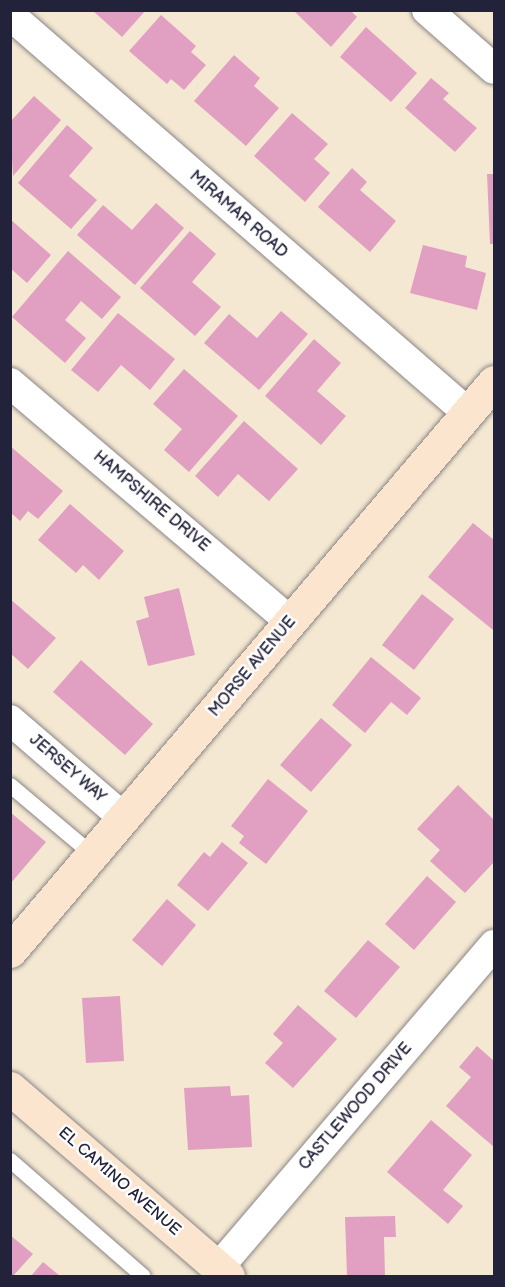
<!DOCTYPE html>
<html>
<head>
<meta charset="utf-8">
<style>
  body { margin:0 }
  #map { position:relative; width:505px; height:1287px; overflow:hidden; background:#f4e8d2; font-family:"Balsamiq Sans",sans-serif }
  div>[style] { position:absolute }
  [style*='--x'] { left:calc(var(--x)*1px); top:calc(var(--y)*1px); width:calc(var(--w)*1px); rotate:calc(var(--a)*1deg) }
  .building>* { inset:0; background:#e1a0c1 }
  .roads { filter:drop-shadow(0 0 2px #8b8586) drop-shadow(0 0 2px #8b8586) }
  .lane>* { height:15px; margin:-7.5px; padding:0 7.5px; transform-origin:7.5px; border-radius:7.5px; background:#fff }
  .street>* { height:30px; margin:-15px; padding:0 15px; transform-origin:15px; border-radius:15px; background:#fff }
  .secondary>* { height:33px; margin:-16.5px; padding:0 16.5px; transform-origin:16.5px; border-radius:16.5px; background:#fbe5cf }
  span { translate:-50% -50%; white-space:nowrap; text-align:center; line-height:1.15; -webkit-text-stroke:5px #fff; paint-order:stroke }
  .street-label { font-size:16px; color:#22223b }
  .frame { position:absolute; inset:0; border:12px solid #22223b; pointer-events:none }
</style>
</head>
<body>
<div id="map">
  <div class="building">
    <i style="clip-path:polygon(92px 10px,146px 10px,122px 37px)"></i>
    <i style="clip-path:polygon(293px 10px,350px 10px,357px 17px,331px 47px)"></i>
    <i style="clip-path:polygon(161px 15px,196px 46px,191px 52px,206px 65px,184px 90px,171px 79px,167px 84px,129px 51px)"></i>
    <i style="clip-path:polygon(366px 27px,417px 73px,391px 102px,340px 57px)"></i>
    <i style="clip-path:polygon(234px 55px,260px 78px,254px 86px,279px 108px,246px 146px,194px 101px)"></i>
    <i style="clip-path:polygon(431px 78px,449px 93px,443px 99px,477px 128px,455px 152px,405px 108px)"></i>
    <i style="clip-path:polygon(34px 96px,61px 120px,13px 176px,10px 122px)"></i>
    <i style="clip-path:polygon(292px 113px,328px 144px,314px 159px,330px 173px,305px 202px,254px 156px)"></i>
    <i style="clip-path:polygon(67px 125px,93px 148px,69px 176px,97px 200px,71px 229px,18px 183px)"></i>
    <i style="clip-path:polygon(352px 168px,367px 182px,360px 190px,396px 221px,370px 252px,318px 207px)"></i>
    <i style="clip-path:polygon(487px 174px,494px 174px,494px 244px,490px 244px)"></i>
    <i style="clip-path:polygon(156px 203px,184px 228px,135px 285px,77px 235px,103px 205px,132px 230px)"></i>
    <i style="clip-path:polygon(10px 219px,51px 255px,27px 283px,10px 268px)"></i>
    <i style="clip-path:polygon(190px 231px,216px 254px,192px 282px,221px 307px,195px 336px,140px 288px)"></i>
    <i style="clip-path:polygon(423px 245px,467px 256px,465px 267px,486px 273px,477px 310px,410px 293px)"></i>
    <i style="clip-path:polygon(68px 251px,121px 297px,102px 319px,81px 301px,65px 320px,86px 338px,65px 363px,12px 317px)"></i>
    <i style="clip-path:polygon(281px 311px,308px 334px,259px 390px,204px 343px,229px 314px,257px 338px)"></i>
    <i style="clip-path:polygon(118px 313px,175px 359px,150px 390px,121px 365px,98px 392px,71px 370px)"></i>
    <i style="clip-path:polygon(314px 339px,341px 363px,317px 391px,346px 416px,321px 445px,265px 396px)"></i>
    <i style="clip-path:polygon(184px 369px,238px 416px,189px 472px,164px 450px,182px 429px,153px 404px)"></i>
    <i style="clip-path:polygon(244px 421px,298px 469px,269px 501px,238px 474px,218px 497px,195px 476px)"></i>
    <i style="clip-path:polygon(10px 446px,63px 491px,38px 519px,28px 511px,20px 521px,10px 512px)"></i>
    <i style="clip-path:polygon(70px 504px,124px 551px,99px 580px,83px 565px,76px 573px,38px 540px)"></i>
    <i style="clip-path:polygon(473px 523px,494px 540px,493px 630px,428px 577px)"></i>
    <i style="clip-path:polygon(179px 588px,195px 655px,148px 666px,136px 621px,149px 617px,144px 597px)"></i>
    <i style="clip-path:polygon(422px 594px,454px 619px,414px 670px,382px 645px)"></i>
    <i style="clip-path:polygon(10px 599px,56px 638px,28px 669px,10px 653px)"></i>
    <i style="clip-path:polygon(371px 657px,421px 698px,407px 715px,391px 702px,365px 733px,332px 705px)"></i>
    <i style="clip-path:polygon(81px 660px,153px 724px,125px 755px,53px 692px)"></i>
    <i style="clip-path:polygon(321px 718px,352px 745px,311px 792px,280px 765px)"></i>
    <i style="clip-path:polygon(268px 779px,308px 811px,266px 864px,239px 843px,244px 836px,231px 826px)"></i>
    <i style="clip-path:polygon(458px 785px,494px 820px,494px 862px,465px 893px,430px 861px,440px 850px,417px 829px)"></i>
    <i style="clip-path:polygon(10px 812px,46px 842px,10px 884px)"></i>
    <i style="clip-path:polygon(222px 842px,248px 863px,208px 911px,177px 885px,204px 852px,210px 857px)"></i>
    <i style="clip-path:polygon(427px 876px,456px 902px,414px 950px,385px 924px)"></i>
    <i style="clip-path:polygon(167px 899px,196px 925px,162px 966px,132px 940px)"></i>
    <i style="clip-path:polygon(368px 940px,400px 967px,356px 1018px,324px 991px)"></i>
    <i style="clip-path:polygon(120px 996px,124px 1061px,86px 1063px,82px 998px)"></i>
    <i style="clip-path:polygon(298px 1005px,337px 1039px,293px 1088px,265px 1063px,283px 1043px,273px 1034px)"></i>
    <i style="clip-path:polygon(477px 1046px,494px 1061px,494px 1147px,446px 1106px,471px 1077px,459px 1067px)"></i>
    <i style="clip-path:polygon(230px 1086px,231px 1096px,249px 1095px,252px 1147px,188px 1150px,184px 1088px)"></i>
    <i style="clip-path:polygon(431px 1120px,472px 1155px,443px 1190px,463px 1206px,448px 1224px,387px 1172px)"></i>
    <i style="clip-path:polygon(395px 1216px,396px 1237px,384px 1237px,385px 1276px,347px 1276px,345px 1217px)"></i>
    <i style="clip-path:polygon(10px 1235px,33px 1254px,13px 1276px,10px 1276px)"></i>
    <i style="clip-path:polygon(43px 1262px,60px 1276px,31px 1276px)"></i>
  </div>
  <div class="roads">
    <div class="lane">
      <i style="--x:10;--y:785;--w:109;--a:40.1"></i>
      <i style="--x:10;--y:1160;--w:176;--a:41.1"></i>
    </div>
    <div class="street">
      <i style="--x:427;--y:10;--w:89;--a:41.4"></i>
      <i style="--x:10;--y:15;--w:607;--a:40.99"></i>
      <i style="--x:10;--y:383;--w:369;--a:40.4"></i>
      <i style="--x:10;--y:720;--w:150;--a:40.7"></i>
      <i style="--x:218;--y:1268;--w:425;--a:-49.5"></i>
    </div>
    <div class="secondary">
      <i style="--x:10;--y:951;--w:747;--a:-49.62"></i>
      <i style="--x:10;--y:1088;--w:288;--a:40.8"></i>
    </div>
  </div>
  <div class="street-label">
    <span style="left:238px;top:215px;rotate:41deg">MIRAMAR ROAD</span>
    <span style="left:151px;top:502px;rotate:40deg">HAMPSHIRE DRIVE</span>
    <span style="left:253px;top:667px;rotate:-50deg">MORSE AVENUE</span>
    <span style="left:67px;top:769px;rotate:41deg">JERSEY WAY</span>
    <span style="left:356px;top:1107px;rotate:-49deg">CASTLEWOOD DRIVE</span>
    <span style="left:119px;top:1182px;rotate:41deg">EL CAMINO AVENUE</span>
  </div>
  <div class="frame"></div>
</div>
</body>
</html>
